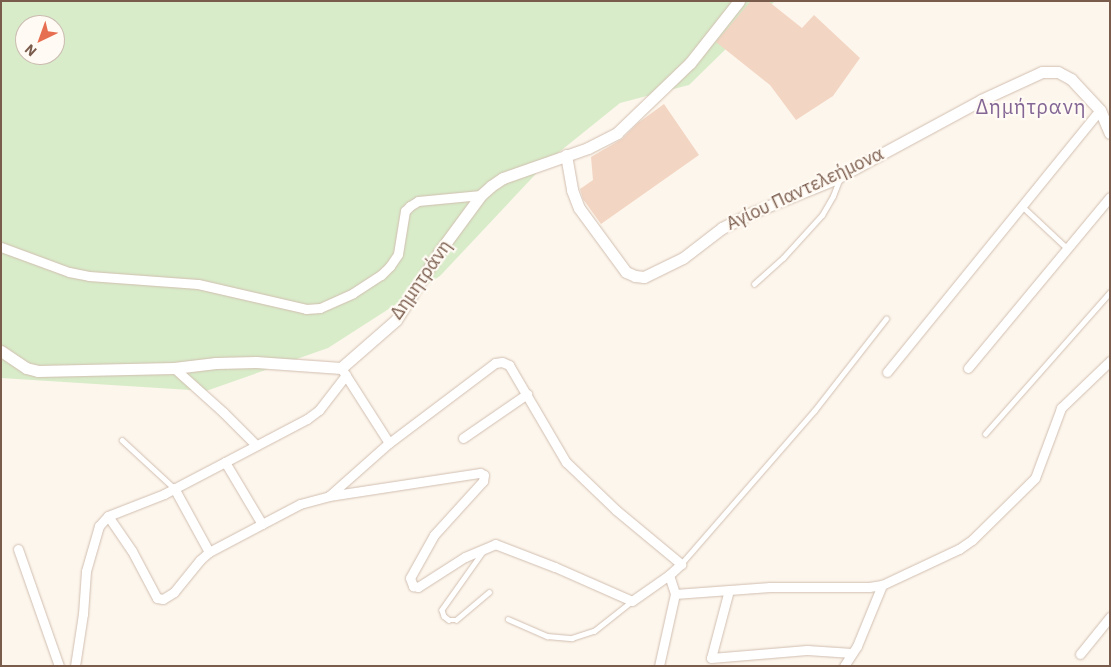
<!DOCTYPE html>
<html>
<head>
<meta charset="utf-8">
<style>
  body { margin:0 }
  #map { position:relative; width:1111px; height:667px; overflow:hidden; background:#fdf6ec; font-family:"IBM Plex Sans",sans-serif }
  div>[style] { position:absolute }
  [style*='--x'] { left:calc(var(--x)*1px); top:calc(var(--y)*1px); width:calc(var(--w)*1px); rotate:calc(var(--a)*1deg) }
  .green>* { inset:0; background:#d8ecc9 }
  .building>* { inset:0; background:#f3d5c3 }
  .roads { filter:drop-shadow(0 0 1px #d1beb0) drop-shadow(0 0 1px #d1beb0) }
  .service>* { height:4.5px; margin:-2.25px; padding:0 2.25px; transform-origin:2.25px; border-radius:2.25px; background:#fff }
  .minor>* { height:9px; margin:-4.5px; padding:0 4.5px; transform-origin:4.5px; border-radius:4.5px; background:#fff }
  .tertiary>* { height:11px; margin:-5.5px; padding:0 5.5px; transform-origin:5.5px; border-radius:5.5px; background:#fff }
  span { translate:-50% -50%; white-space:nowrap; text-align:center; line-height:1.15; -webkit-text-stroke:4.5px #fffaf3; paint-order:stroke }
  .street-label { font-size:18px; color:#7a5c4d }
  .quarter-label { font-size:20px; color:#846695; letter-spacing:1px }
  .frame { position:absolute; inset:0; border:2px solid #7a5c4d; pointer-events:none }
  .north { position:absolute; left:15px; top:15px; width:50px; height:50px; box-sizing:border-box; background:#fffaf3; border:1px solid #cabbb1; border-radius:50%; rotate:222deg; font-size:14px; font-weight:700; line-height:20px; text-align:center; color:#7a5c4d }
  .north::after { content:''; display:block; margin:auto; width:18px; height:22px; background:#e76f51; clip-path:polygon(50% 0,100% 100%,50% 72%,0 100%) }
</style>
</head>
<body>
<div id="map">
  <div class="green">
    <i style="clip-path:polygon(evenodd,1px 1px,775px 1px,689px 85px,620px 103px,548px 161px,440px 276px,328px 348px,206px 391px,1px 378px,1px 1px,25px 25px,55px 25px,55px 55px,25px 55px,25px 25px)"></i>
  </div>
  <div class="building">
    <i style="clip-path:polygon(751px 1px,768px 1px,802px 28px,814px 15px,860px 58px,833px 96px,796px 120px,770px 85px,716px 42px)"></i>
    <i style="clip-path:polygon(664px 104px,699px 155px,601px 224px,583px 199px,580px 189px,593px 180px,591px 157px,622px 139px,638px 123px)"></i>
  </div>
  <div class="roads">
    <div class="service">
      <i style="--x:1022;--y:206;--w:62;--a:43"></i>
      <i style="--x:754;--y:284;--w:39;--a:-42"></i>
      <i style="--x:783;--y:258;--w:58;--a:-47.8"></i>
      <i style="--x:822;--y:215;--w:22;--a:-60"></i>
      <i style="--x:833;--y:196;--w:17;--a:-69"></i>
      <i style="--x:985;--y:434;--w:189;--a:-48.6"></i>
      <i style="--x:122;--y:440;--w:71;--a:42.7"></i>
      <i style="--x:483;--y:552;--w:71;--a:125.3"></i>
      <i style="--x:442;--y:610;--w:6;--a:72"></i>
      <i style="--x:444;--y:616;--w:6;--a:39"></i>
      <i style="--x:449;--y:620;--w:7;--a:0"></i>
      <i style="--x:456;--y:620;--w:43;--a:-40.3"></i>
      <i style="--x:681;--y:564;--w:203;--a:-49"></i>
      <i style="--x:814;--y:411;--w:117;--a:-52"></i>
      <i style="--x:508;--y:619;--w:43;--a:23.6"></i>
      <i style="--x:547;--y:636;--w:25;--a:5"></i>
      <i style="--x:572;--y:638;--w:23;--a:-18"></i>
      <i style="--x:594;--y:631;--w:48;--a:-38.3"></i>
    </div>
    <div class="minor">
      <i style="--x:1;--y:247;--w:72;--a:20.2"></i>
      <i style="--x:69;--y:272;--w:20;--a:11"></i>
      <i style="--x:89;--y:276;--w:109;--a:4.2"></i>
      <i style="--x:198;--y:284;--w:111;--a:13"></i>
      <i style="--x:306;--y:309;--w:14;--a:-4"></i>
      <i style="--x:320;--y:308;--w:36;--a:-24"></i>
      <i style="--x:353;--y:293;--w:33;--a:-33"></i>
      <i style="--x:381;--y:275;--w:13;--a:-45"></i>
      <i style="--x:390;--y:266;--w:14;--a:-56"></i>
      <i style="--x:398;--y:254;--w:44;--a:-80.8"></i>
      <i style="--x:405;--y:211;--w:7;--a:-45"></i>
      <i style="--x:410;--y:206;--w:9;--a:-32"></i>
      <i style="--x:418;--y:201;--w:63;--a:-5.4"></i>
      <i style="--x:174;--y:368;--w:66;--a:41.9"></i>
      <i style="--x:223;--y:412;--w:47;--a:45"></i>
      <i style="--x:968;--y:368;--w:222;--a:-50.3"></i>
      <i style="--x:343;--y:371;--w:85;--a:57.4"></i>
      <i style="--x:887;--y:372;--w:338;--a:-50.9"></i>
      <i style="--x:463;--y:438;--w:78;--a:-34.5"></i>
      <i style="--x:225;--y:462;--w:93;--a:-27.7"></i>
      <i style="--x:307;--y:419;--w:15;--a:-37"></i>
      <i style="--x:319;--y:410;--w:44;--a:-52.4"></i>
      <i style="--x:174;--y:488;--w:73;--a:61.3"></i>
      <i style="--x:329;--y:496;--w:80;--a:-41.5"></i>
      <i style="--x:389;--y:443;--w:133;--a:-37"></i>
      <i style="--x:495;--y:363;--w:7;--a:-8"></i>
      <i style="--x:502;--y:362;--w:8;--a:23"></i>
      <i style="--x:509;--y:365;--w:113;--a:59.6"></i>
      <i style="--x:566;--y:462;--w:69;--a:43.8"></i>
      <i style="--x:616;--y:510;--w:85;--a:39.7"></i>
      <i style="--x:681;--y:564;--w:16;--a:137"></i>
      <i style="--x:108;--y:516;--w:42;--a:55.6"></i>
      <i style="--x:132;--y:551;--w:53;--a:62"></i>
      <i style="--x:157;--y:598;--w:6;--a:9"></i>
      <i style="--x:163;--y:599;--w:13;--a:-32"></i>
      <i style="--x:174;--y:592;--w:41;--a:-50.9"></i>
      <i style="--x:200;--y:560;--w:12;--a:-42"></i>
      <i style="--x:209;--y:552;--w:60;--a:-27.8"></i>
      <i style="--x:18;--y:549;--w:124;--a:70.7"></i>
      <i style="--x:729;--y:590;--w:70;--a:104.8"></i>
      <i style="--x:711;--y:658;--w:96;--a:-4.8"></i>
      <i style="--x:807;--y:650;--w:45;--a:3.8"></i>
      <i style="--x:1080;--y:654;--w:48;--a:-51"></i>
      <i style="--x:75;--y:666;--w:53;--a:-81.3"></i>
      <i style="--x:83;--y:614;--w:43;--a:-86"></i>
      <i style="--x:86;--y:571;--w:47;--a:-73.9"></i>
      <i style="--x:99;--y:526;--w:13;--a:-48"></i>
      <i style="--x:108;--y:516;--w:60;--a:-21.4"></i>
      <i style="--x:164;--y:494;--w:69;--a:-27.7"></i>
      <i style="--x:225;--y:462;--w:72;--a:59.2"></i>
      <i style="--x:262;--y:524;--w:43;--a:-27.8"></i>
      <i style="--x:300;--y:504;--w:30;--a:-15"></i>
      <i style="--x:329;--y:496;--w:153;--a:-8.7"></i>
      <i style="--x:480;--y:473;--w:4;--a:27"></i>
      <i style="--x:484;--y:475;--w:6;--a:99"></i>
      <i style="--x:483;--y:481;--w:73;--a:132.2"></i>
      <i style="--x:434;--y:535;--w:49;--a:119.2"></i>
      <i style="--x:410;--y:578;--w:9;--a:69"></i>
      <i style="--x:413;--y:586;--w:5;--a:11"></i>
      <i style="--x:418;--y:587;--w:56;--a:-32.6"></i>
      <i style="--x:465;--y:557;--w:33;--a:-23"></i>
      <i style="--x:495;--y:544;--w:64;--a:21"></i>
      <i style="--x:555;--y:567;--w:84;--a:23.8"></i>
      <i style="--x:632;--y:601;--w:45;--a:-35.1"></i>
      <i style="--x:669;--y:575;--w:20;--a:72"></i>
      <i style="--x:675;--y:594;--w:95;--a:-4.2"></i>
      <i style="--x:770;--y:587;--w:99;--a:0"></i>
      <i style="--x:869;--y:587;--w:13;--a:-9"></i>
      <i style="--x:882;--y:585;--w:85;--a:-25.1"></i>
      <i style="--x:959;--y:549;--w:16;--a:-35"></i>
      <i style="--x:972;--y:540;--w:88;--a:-44.5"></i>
      <i style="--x:1035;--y:478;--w:75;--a:-69.6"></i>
      <i style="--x:1061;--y:408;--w:68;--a:-43.8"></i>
      <i style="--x:659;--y:666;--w:74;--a:-77.5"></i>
      <i style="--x:844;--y:666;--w:24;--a:-57"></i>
      <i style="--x:857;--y:646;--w:66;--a:-67.7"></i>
    </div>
    <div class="tertiary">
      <i style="--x:566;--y:155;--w:36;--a:80"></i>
      <i style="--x:572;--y:190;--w:19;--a:69"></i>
      <i style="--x:579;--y:208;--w:79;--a:53.7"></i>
      <i style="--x:626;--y:272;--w:10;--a:24"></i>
      <i style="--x:635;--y:276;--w:9;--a:6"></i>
      <i style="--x:644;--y:277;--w:43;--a:-26"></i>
      <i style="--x:683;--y:258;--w:49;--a:-37.6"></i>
      <i style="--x:722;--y:228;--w:30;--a:-27"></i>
      <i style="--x:749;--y:214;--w:95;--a:-22.2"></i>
      <i style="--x:837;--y:178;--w:164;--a:-28.4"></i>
      <i style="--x:981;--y:100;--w:67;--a:-24.7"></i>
      <i style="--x:1042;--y:72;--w:16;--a:0"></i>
      <i style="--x:1058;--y:72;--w:15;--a:28"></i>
      <i style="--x:1071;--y:79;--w:42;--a:46.9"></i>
      <i style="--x:1100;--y:110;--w:25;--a:67"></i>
      <i style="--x:1;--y:351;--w:30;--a:34"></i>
      <i style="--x:26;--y:368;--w:12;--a:14"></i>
      <i style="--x:38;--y:371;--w:136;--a:-1.3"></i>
      <i style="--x:174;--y:368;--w:42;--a:-6.8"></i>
      <i style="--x:216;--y:363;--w:40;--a:-1.4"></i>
      <i style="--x:256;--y:362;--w:85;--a:4"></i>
      <i style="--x:341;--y:368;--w:73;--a:-41.1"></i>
      <i style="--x:396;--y:320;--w:80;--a:-57.7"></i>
      <i style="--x:439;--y:252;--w:71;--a:-53.6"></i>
      <i style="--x:481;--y:195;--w:13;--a:-42"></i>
      <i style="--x:491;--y:186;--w:14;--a:-34"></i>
      <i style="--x:503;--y:178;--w:90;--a:-19.4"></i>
      <i style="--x:588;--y:148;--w:33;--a:-27"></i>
      <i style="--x:617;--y:133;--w:101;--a:-43.8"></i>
      <i style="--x:690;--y:63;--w:79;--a:-51.7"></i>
    </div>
  </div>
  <div class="street-label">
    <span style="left:805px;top:189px;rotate:-25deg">Αγίου Παντελεήμονα</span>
    <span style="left:421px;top:280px;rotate:-55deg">Δημητράνη</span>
  </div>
  <div class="quarter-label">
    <span style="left:1031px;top:106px">Δημήτρανη</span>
  </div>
  <div class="frame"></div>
  <div class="north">N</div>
</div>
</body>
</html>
